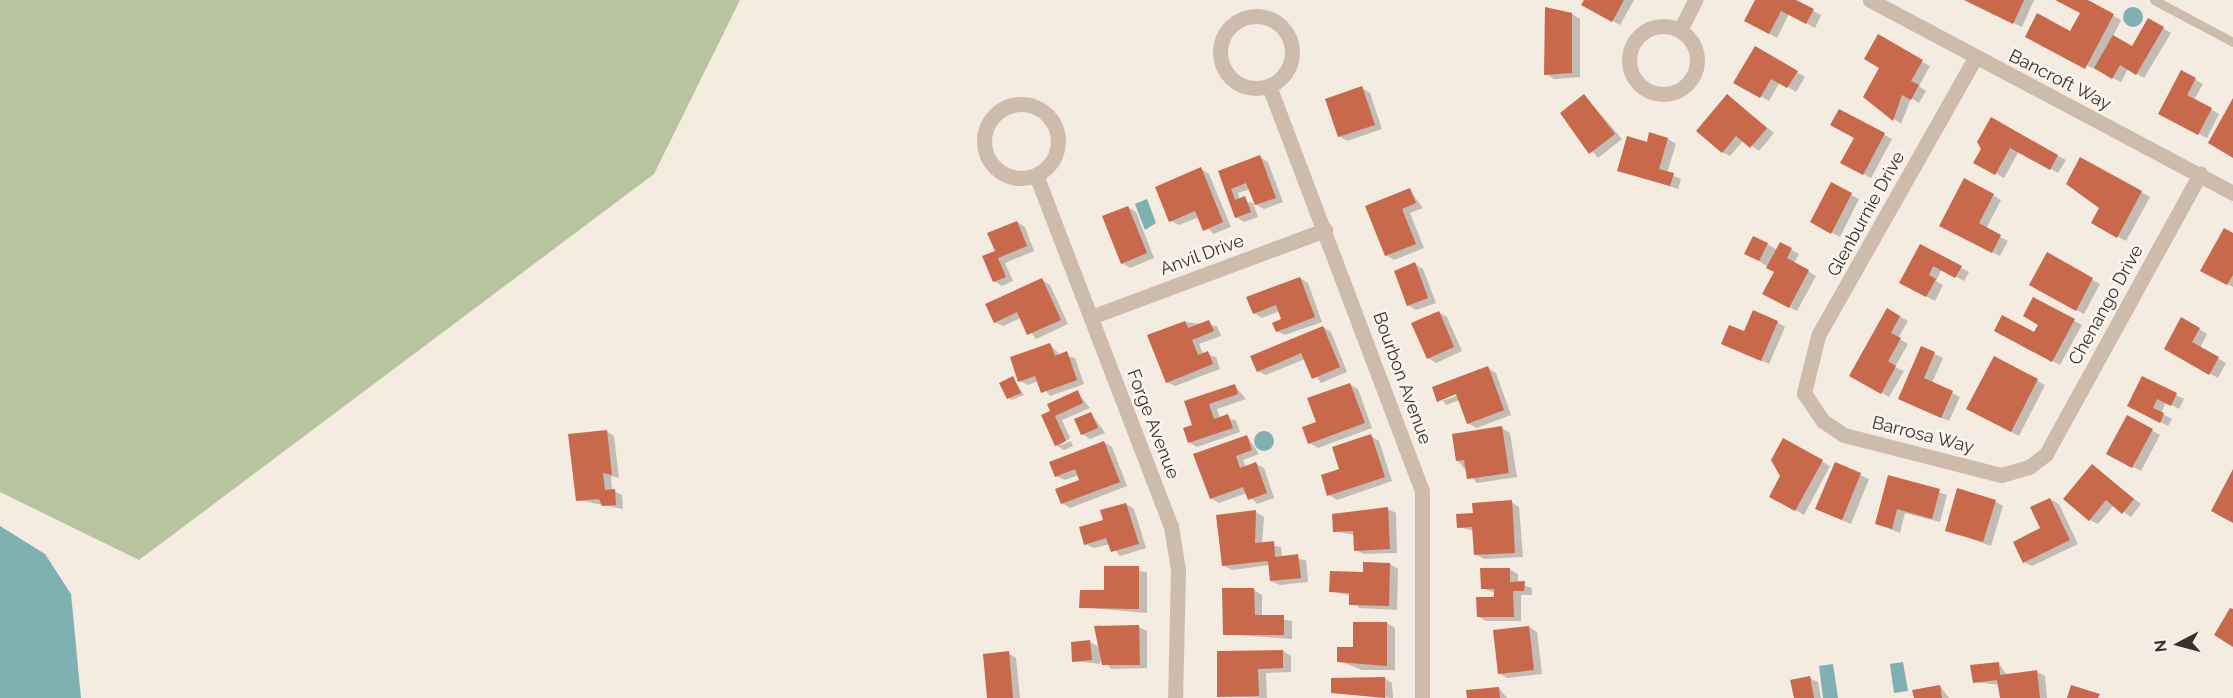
<!DOCTYPE html>
<html>
<head>
<meta charset="utf-8">
<style>
  body { margin:0 }
  #map { position:relative; width:2233px; height:698px; overflow:hidden; background:#f4ebe1; font-family:Raleway,sans-serif }
  div>[style] { position:absolute }
  [style*='--x'] { left:calc(var(--x)*1px); top:calc(var(--y)*1px); width:calc(var(--w)*1px); rotate:calc(var(--a)*1deg) }
  .green>* { inset:0; background:#b8c4a0 }
  .water>* { inset:0; background:#7fb0b2 }
  .round { border-radius:50% }
  .shadow>* { inset:0; background:#0003 }
  .building>* { inset:0; background:#c8694b }
  .lane>* { height:9px; margin:-4.5px; padding:0 4.5px; transform-origin:4.5px; border-radius:4.5px; background:#cdbbac }
  .street>* { height:15px; margin:-7.5px; padding:0 7.5px; transform-origin:7.5px; border-radius:7.5px; background:#cdbbac }
  .street>.ring { margin:-7.5px; padding:0; box-sizing:content-box; background:none; border:15px solid #cdbbac; border-radius:50% }
  span { translate:-50% -50%; white-space:nowrap; text-align:center; line-height:1.15; -webkit-text-stroke:5px #fbf5ee; paint-order:stroke }
  .street-label { font-size:18px; color:#3b302b }
  .north { position:absolute; left:2149px; top:614px; width:60px; height:60px; -webkit-text-stroke:4px #fbf5ee; paint-order:stroke; rotate:264deg; font-size:16px; font-weight:700; line-height:24px; text-align:center; color:#3b302b }
  .north::after { content:''; display:block; margin:auto; width:21px; height:27px; background:#3b302b; clip-path:polygon(50% 0,100% 100%,50% 72%,0 100%) }
</style>
</head>
<body>
<div id="map">
  <div class="green">
    <i style="clip-path:polygon(0 0,740px 0,654px 174px,139px 560px,0 492px)"></i>
  </div>
  <div class="water">
    <i class="round" style="left:2123px;top:7px;width:20px;height:20px"></i>
    <i style="clip-path:polygon(1147px 199px,1156px 223px,1145px 230px,1135px 204px)"></i>
    <i class="round" style="left:1254px;top:431px;width:20px;height:20px"></i>
    <i style="clip-path:polygon(0 526px,45px 554px,71px 594px,81px 698px,0 698px)"></i>
    <i style="clip-path:polygon(1903px 662px,1908px 691px,1894px 693px,1890px 664px)"></i>
    <i style="clip-path:polygon(1833px 664px,1838px 698px,1823px 698px,1819px 666px)"></i>
  </div>
  <div class="shadow">
    <i style="clip-path:polygon(1586px 0,1634px 0,1620px 25px,1583px 4px)"></i>
    <i style="clip-path:polygon(1757px 0,1793px 0,1821px 15px,1815px 28px,1789px 14px,1777px 38px,1746px 21px)"></i>
    <i style="clip-path:polygon(1966px 0,2034px 0,2022px 27px)"></i>
    <i style="clip-path:polygon(2058px 0,2085px 0,2121px 20px,2113px 36px,2138px 51px,2149px 20px,2171px 33px,2144px 78px,2128px 69px,2121px 82px,2027px 36px,2071px 33px,2082px 13px)"></i>
    <i style="clip-path:polygon(1572px 14px,1580px 19px,1580px 77px,1554px 79px,1546px 74px)"></i>
    <i style="clip-path:polygon(1878px 37px,1930px 66px,1919px 86px,1926px 91px,1919px 103px,1911px 98px,1901px 124px,1865px 97px,1881px 67px)"></i>
    <i style="clip-path:polygon(1755px 48px,1805px 77px,1796px 92px,1780px 82px,1769px 101px,1735px 82px)"></i>
    <i style="clip-path:polygon(2182px 72px,2203px 84px,2194px 100px,2219px 114px,2207px 138px,2168px 118px)"></i>
    <i style="clip-path:polygon(1362px 88px,1370px 93px,1382px 129px,1347px 141px,1339px 136px)"></i>
    <i style="clip-path:polygon(1584px 95px,1622px 139px,1598px 158px,1562px 113px)"></i>
    <i style="clip-path:polygon(1728px 96px,1774px 133px,1759px 151px,1744px 140px,1730px 156px,1722px 152px)"></i>
    <i style="clip-path:polygon(1840px 111px,1892px 139px,1871px 178px,1842px 162px,1856px 137px)"></i>
    <i style="clip-path:polygon(1991px 119px,2066px 160px,2058px 173px,2019px 151px,2004px 178px,1976px 162px)"></i>
    <i style="clip-path:polygon(1668px 139px,1676px 144px,1667px 173px,1681px 179px,1678px 189px,1619px 170px,1648px 144px)"></i>
    <i style="clip-path:polygon(evenodd,1260px 157px,1268px 162px,1283px 202px,1264px 209px,1253px 203px,1258px 217px,1244px 222px,1236px 217px,1220px 172px,1260px 157px,1250px 189px,1256px 204px,1240px 200px,1238px 193px,1250px 189px)"></i>
    <i style="clip-path:polygon(2081px 159px,2150px 197px,2126px 241px,2093px 223px,2101px 207px,2085px 198px)"></i>
    <i style="clip-path:polygon(1201px 169px,1209px 174px,1231px 227px,1213px 234px,1199px 217px,1179px 225px,1171px 221px)"></i>
    <i style="clip-path:polygon(1831px 184px,1859px 199px,1840px 237px,1812px 222px)"></i>
    <i style="clip-path:polygon(1409px 189px,1423px 208px,1410px 213px,1424px 248px,1394px 260px,1386px 255px,1367px 206px)"></i>
    <i style="clip-path:polygon(1993px 195px,2001px 200px,1986px 229px,2008px 241px,2000px 256px,1949px 230px)"></i>
    <i style="clip-path:polygon(1128px 207px,1136px 212px,1154px 258px,1130px 268px,1122px 263px)"></i>
    <i style="clip-path:polygon(1017px 222px,1025px 227px,1034px 251px,1005px 263px,1013px 281px,1002px 286px,994px 281px,997px 252px)"></i>
    <i style="clip-path:polygon(2233px 235px,2233px 287px,2202px 270px)"></i>
    <i style="clip-path:polygon(1767px 244px,1777px 250px,1781px 244px,1799px 254px,1794px 263px,1816px 276px,1797px 311px,1764px 293px,1776px 272px,1754px 258px)"></i>
    <i style="clip-path:polygon(1920px 246px,1969px 272px,1964px 281px,1942px 269px,1936px 281px,1943px 285px,1935px 301px,1901px 283px)"></i>
    <i style="clip-path:polygon(2047px 254px,2100px 284px,2084px 314px,2031px 284px)"></i>
    <i style="clip-path:polygon(1415px 264px,1423px 269px,1436px 303px,1416px 310px,1408px 305px)"></i>
    <i style="clip-path:polygon(1300px 278px,1308px 283px,1322px 322px,1285px 335px,1277px 331px,1283px 320px,1280px 311px,1262px 318px,1254px 313px)"></i>
    <i style="clip-path:polygon(1042px 280px,1050px 285px,1068px 324px,1036px 339px,1021px 318px,1003px 326px,995px 322px)"></i>
    <i style="clip-path:polygon(2034px 299px,2082px 325px,2060px 365px,1996px 331px,2035px 334px,2040px 324px)"></i>
    <i style="clip-path:polygon(1888px 310px,1908px 321px,1898px 338px,1908px 344px,1895px 367px,1904px 371px,1889px 397px,1851px 375px)"></i>
    <i style="clip-path:polygon(1438px 312px,1447px 317px,1462px 351px,1436px 363px,1428px 358px)"></i>
    <i style="clip-path:polygon(2182px 319px,2207px 334px,2200px 348px,2226px 363px,2218px 378px,2166px 349px)"></i>
    <i style="clip-path:polygon(1185px 322px,1217px 326px,1221px 336px,1199px 344px,1203px 354px,1216px 357px,1220px 369px,1175px 386px,1167px 382px)"></i>
    <i style="clip-path:polygon(1777px 322px,1785px 327px,1769px 364px,1731px 348px,1745px 333px)"></i>
    <i style="clip-path:polygon(1323px 327px,1331px 332px,1347px 372px,1321px 383px,1305px 359px,1266px 375px,1258px 371px)"></i>
    <i style="clip-path:polygon(1050px 344px,1060px 355px,1075px 358px,1084px 384px,1050px 396px,1038px 381px,1028px 385px,1020px 381px)"></i>
    <i style="clip-path:polygon(1922px 348px,1943px 358px,1932px 383px,1960px 397px,1949px 421px,1907px 403px)"></i>
    <i style="clip-path:polygon(1994px 358px,2045px 385px,2019px 436px,1976px 413px)"></i>
    <i style="clip-path:polygon(evenodd,1488px 368px,1496px 373px,1511px 415px,1476px 428px,1468px 423px,1460px 400px,1446px 405px,1434px 388px,1488px 368px,1463px 390px,1464px 393px,1442px 401px,1442px 398px,1463px 390px)"></i>
    <i style="clip-path:polygon(1013px 378px,1024px 395px,1012px 400px,1009px 398px)"></i>
    <i style="clip-path:polygon(2143px 378px,2184px 399px,2179px 409px,2166px 402px,2161px 413px,2172px 419px,2168px 426px,2137px 410px)"></i>
    <i style="clip-path:polygon(1349px 384px,1358px 389px,1372px 428px,1318px 448px,1310px 443px,1318px 423px)"></i>
    <i style="clip-path:polygon(1234px 385px,1246px 399px,1217px 409px,1220px 418px,1236px 420px,1240px 432px,1197px 447px,1189px 442px,1194px 425px,1186px 402px)"></i>
    <i style="clip-path:polygon(1077px 392px,1090px 408px,1062px 420px,1070px 438px,1059px 446px,1071px 441px,1073px 446px,1064px 450px,1056px 445px,1052px 411px)"></i>
    <i style="clip-path:polygon(1091px 413px,1105px 433px,1090px 439px,1082px 434px)"></i>
    <i style="clip-path:polygon(2128px 417px,2160px 435px,2141px 471px,2108px 453px)"></i>
    <i style="clip-path:polygon(1502px 428px,1510px 433px,1517px 477px,1477px 483px,1457px 460px)"></i>
    <i style="clip-path:polygon(606px 431px,614px 436px,619px 478px,611px 476px,612px 490px,622px 495px,623px 509px,578px 500px)"></i>
    <i style="clip-path:polygon(1247px 436px,1259px 454px,1243px 460px,1246px 467px,1256px 464px,1264px 468px,1274px 498px,1257px 504px,1247px 493px,1219px 503px,1211px 498px)"></i>
    <i style="clip-path:polygon(1371px 436px,1379px 441px,1392px 481px,1337px 500px,1329px 495px)"></i>
    <i style="clip-path:polygon(1783px 440px,1830px 466px,1804px 515px,1771px 496px,1782px 476px)"></i>
    <i style="clip-path:polygon(1104px 442px,1112px 447px,1127px 486px,1070px 508px,1062px 503px,1081px 480px,1079px 475px,1065px 480px,1056px 476px)"></i>
    <i style="clip-path:polygon(1835px 464px,1869px 479px,1851px 524px,1825px 513px)"></i>
    <i style="clip-path:polygon(2092px 466px,2141px 504px,2131px 517px,2114px 505px,2098px 524px,2090px 520px)"></i>
    <i style="clip-path:polygon(1889px 477px,1947px 495px,1940px 522px,1905px 513px,1900px 533px,1877px 524px)"></i>
    <i style="clip-path:polygon(2050px 499px,2059px 504px,2078px 544px,2032px 566px,2024px 562px,2042px 529px)"></i>
    <i style="clip-path:polygon(1995px 501px,2003px 506px,1991px 546px,1947px 530px)"></i>
    <i style="clip-path:polygon(1511px 502px,1519px 507px,1523px 557px,1484px 559px,1475px 554px,1474px 531px,1459px 527px,1474px 514px)"></i>
    <i style="clip-path:polygon(1126px 504px,1134px 509px,1146px 548px,1120px 556px,1110px 544px,1094px 548px,1085px 544px)"></i>
    <i style="clip-path:polygon(1388px 509px,1396px 513px,1397px 553px,1364px 554px,1355px 550px,1355px 535px,1334px 531px)"></i>
    <i style="clip-path:polygon(1256px 512px,1264px 517px,1262px 544px,1281px 547px,1282px 557px,1306px 560px,1308px 582px,1280px 585px,1271px 581px,1270px 565px,1232px 570px,1223px 565px,1217px 516px)"></i>
    <i style="clip-path:polygon(1390px 564px,1398px 569px,1397px 610px,1359px 608px,1351px 596px,1331px 591px)"></i>
    <i style="clip-path:polygon(1106px 567px,1147px 572px,1147px 613px,1081px 607px,1106px 592px)"></i>
    <i style="clip-path:polygon(1509px 569px,1518px 574px,1518px 583px,1532px 588px,1532px 595px,1521px 595px,1521px 621px,1486px 621px,1478px 616px,1495px 593px,1482px 588px)"></i>
    <i style="clip-path:polygon(1254px 590px,1262px 595px,1262px 616px,1292px 621px,1292px 639px,1224px 634px)"></i>
    <i style="clip-path:polygon(1387px 623px,1395px 628px,1395px 670px,1362px 670px,1339px 661px)"></i>
    <i style="clip-path:polygon(1139px 627px,1147px 631px,1147px 668px,1111px 669px,1101px 656px,1100px 664px,1074px 661px,1090px 642px,1100px 648px)"></i>
    <i style="clip-path:polygon(1529px 627px,1537px 632px,1542px 674px,1507px 678px,1499px 673px)"></i>
    <i style="clip-path:polygon(1283px 651px,1291px 656px,1291px 672px,1266px 673px,1267px 698px,1219px 696px)"></i>
    <i style="clip-path:polygon(1008px 653px,1016px 658px,1020px 698px,989px 698px)"></i>
    <i style="clip-path:polygon(1998px 663px,2007px 675px,2037px 672px,2045px 676px,2047px 698px,2001px 698px,2000px 685px,1974px 682px)"></i>
    <i style="clip-path:polygon(1384px 678px,1392px 683px,1393px 698px,1332px 692px)"></i>
    <i style="clip-path:polygon(1809px 678px,1818px 682px,1821px 698px,1797px 698px)"></i>
    <i style="clip-path:polygon(1940px 686px,1949px 698px,1915px 698px)"></i>
    <i style="clip-path:polygon(1499px 688px,1507px 698px,1468px 698px)"></i>
  </div>
  <div class="building">
    <i style="clip-path:polygon(1584px 0,1624px 0,1612px 22px,1581px 5px)"></i>
    <i style="clip-path:polygon(1755px 0,1796px 0,1814px 9px,1806px 24px,1781px 11px,1769px 34px,1744px 21px)"></i>
    <i style="clip-path:polygon(1964px 0,2024px 0,2013px 24px)"></i>
    <i style="clip-path:polygon(2055px 0,2088px 0,2114px 14px,2085px 69px,2025px 37px,2037px 13px,2070px 31px,2080px 13px)"></i>
    <i style="clip-path:polygon(1545px 7px,1572px 13px,1572px 73px,1544px 75px)"></i>
    <i style="clip-path:polygon(2148px 18px,2164px 27px,2136px 75px,2120px 65px,2112px 79px,2094px 68px,2113px 35px,2132px 46px)"></i>
    <i style="clip-path:polygon(1878px 34px,1923px 60px,1911px 81px,1919px 85px,1911px 100px,1902px 95px,1893px 121px,1863px 97px,1879px 68px,1864px 59px)"></i>
    <i style="clip-path:polygon(1755px 46px,1798px 71px,1787px 88px,1771px 79px,1760px 98px,1733px 83px)"></i>
    <i style="clip-path:polygon(2181px 70px,2196px 78px,2187px 95px,2212px 108px,2198px 135px,2158px 114px)"></i>
    <i style="clip-path:polygon(1362px 86px,1375px 125px,1338px 137px,1325px 99px)"></i>
    <i style="clip-path:polygon(1584px 94px,1615px 134px,1589px 154px,1560px 113px)"></i>
    <i style="clip-path:polygon(1727px 94px,1767px 128px,1750px 148px,1736px 136px,1722px 153px,1696px 131px)"></i>
    <i style="clip-path:polygon(2233px 98px,2233px 158px,2208px 143px)"></i>
    <i style="clip-path:polygon(1839px 109px,1885px 133px,1863px 175px,1840px 163px,1854px 138px,1830px 125px)"></i>
    <i style="clip-path:polygon(1991px 117px,2058px 155px,2050px 170px,2010px 148px,1995px 175px,1973px 163px,1981px 149px,1977px 142px)"></i>
    <i style="clip-path:polygon(1649px 132px,1668px 138px,1659px 169px,1674px 173px,1670px 186px,1617px 171px,1627px 136px,1647px 142px)"></i>
    <i style="clip-path:polygon(1260px 155px,1276px 198px,1255px 205px,1246px 183px,1231px 189px,1235px 200px,1245px 196px,1251px 212px,1235px 218px,1218px 171px)"></i>
    <i style="clip-path:polygon(2080px 157px,2142px 191px,2117px 238px,2091px 223px,2099px 208px,2066px 184px)"></i>
    <i style="clip-path:polygon(1201px 167px,1223px 222px,1203px 231px,1195px 211px,1169px 222px,1155px 187px)"></i>
    <i style="clip-path:polygon(1964px 178px,1994px 194px,1979px 223px,2001px 235px,1992px 253px,1939px 226px)"></i>
    <i style="clip-path:polygon(1831px 182px,1852px 193px,1831px 234px,1810px 222px)"></i>
    <i style="clip-path:polygon(1410px 188px,1416px 203px,1402px 209px,1416px 244px,1385px 256px,1365px 206px)"></i>
    <i style="clip-path:polygon(1128px 206px,1147px 253px,1121px 264px,1102px 216px)"></i>
    <i style="clip-path:polygon(1017px 221px,1027px 246px,998px 258px,1006px 277px,993px 282px,982px 256px,995px 251px,987px 233px)"></i>
    <i style="clip-path:polygon(2224px 228px,2233px 233px,2233px 275px,2227px 285px,2200px 271px)"></i>
    <i style="clip-path:polygon(1753px 236px,1768px 243px,1759px 261px,1744px 254px)"></i>
    <i style="clip-path:polygon(1780px 242px,1792px 248px,1787px 258px,1809px 270px,1789px 308px,1762px 294px,1774px 272px,1766px 268px)"></i>
    <i style="clip-path:polygon(1920px 244px,1962px 266px,1955px 278px,1933px 266px,1929px 275px,1936px 279px,1926px 297px,1899px 283px)"></i>
    <i style="clip-path:polygon(2047px 252px,2093px 278px,2076px 311px,2029px 285px)"></i>
    <i style="clip-path:polygon(1415px 262px,1428px 298px,1407px 306px,1394px 271px)"></i>
    <i style="clip-path:polygon(1300px 277px,1315px 317px,1276px 332px,1272px 323px,1281px 319px,1276px 305px,1253px 314px,1246px 297px)"></i>
    <i style="clip-path:polygon(1042px 278px,1061px 320px,1027px 335px,1017px 312px,994px 323px,985px 304px)"></i>
    <i style="clip-path:polygon(2033px 297px,2075px 319px,2052px 362px,1994px 331px,2002px 315px,2034px 332px,2038px 325px,2023px 316px)"></i>
    <i style="clip-path:polygon(1887px 308px,1900px 316px,1891px 333px,1901px 338px,1888px 361px,1896px 366px,1881px 394px,1849px 376px)"></i>
    <i style="clip-path:polygon(1753px 310px,1778px 321px,1761px 361px,1721px 344px,1729px 325px,1744px 331px)"></i>
    <i style="clip-path:polygon(1439px 311px,1454px 347px,1427px 359px,1411px 323px)"></i>
    <i style="clip-path:polygon(2181px 317px,2200px 328px,2192px 342px,2219px 357px,2209px 375px,2164px 349px)"></i>
    <i style="clip-path:polygon(1209px 320px,1214px 331px,1192px 340px,1198px 355px,1208px 351px,1213px 364px,1166px 383px,1147px 335px,1185px 321px,1188px 328px)"></i>
    <i style="clip-path:polygon(1323px 326px,1340px 367px,1312px 379px,1301px 353px,1257px 372px,1250px 356px)"></i>
    <i style="clip-path:polygon(1050px 343px,1055px 356px,1067px 351px,1077px 380px,1041px 393px,1035px 376px,1018px 382px,1010px 357px)"></i>
    <i style="clip-path:polygon(1921px 346px,1935px 352px,1924px 378px,1953px 391px,1941px 418px,1898px 399px)"></i>
    <i style="clip-path:polygon(1994px 356px,2038px 379px,2011px 432px,1966px 409px)"></i>
    <i style="clip-path:polygon(1488px 366px,1504px 410px,1467px 424px,1456px 394px,1437px 402px,1432px 387px)"></i>
    <i style="clip-path:polygon(1013px 376px,1021px 393px,1007px 399px,999px 383px)"></i>
    <i style="clip-path:polygon(2142px 376px,2177px 393px,2171px 406px,2157px 399px,2153px 408px,2164px 413px,2160px 423px,2127px 406px)"></i>
    <i style="clip-path:polygon(1350px 383px,1365px 423px,1308px 444px,1302px 427px,1316px 422px,1307px 398px)"></i>
    <i style="clip-path:polygon(1235px 384px,1238px 394px,1209px 404px,1214px 419px,1228px 414px,1233px 428px,1188px 443px,1183px 428px,1192px 425px,1184px 401px)"></i>
    <i style="clip-path:polygon(1078px 390px,1083px 403px,1055px 416px,1066px 441px,1055px 446px,1041px 415px,1050px 411px,1047px 404px)"></i>
    <i style="clip-path:polygon(1091px 412px,1098px 428px,1081px 435px,1074px 419px)"></i>
    <i style="clip-path:polygon(2127px 415px,2153px 429px,2132px 468px,2106px 454px)"></i>
    <i style="clip-path:polygon(1502px 426px,1509px 473px,1467px 479px,1464px 460px,1456px 461px,1452px 434px)"></i>
    <i style="clip-path:polygon(607px 430px,612px 475px,603px 473px,605px 490px,615px 489px,616px 505px,602px 506px,599px 499px,576px 501px,568px 434px)"></i>
    <i style="clip-path:polygon(1371px 434px,1385px 477px,1327px 496px,1321px 475px,1339px 469px,1332px 447px)"></i>
    <i style="clip-path:polygon(1247px 435px,1252px 450px,1236px 456px,1240px 468px,1256px 462px,1267px 493px,1248px 500px,1243px 487px,1210px 499px,1193px 454px)"></i>
    <i style="clip-path:polygon(1783px 438px,1823px 460px,1795px 511px,1769px 497px,1780px 476px,1771px 460px)"></i>
    <i style="clip-path:polygon(1104px 441px,1120px 482px,1061px 504px,1055px 489px,1079px 480px,1075px 469px,1055px 477px,1049px 462px)"></i>
    <i style="clip-path:polygon(1835px 462px,1861px 473px,1842px 520px,1815px 509px)"></i>
    <i style="clip-path:polygon(2092px 464px,2134px 499px,2122px 514px,2106px 500px,2089px 521px,2063px 499px)"></i>
    <i style="clip-path:polygon(2233px 469px,2233px 523px,2211px 511px)"></i>
    <i style="clip-path:polygon(1888px 475px,1940px 489px,1932px 519px,1897px 509px,1892px 529px,1875px 524px)"></i>
    <i style="clip-path:polygon(1957px 488px,1996px 500px,1983px 542px,1945px 531px)"></i>
    <i style="clip-path:polygon(2050px 498px,2070px 540px,2023px 563px,2013px 542px,2040px 528px,2030px 507px)"></i>
    <i style="clip-path:polygon(1512px 500px,1515px 553px,1474px 555px,1472px 527px,1457px 528px,1456px 514px,1473px 513px,1472px 503px)"></i>
    <i style="clip-path:polygon(1126px 503px,1139px 544px,1111px 552px,1106px 538px,1084px 545px,1079px 527px,1103px 520px,1100px 510px)"></i>
    <i style="clip-path:polygon(1388px 507px,1390px 549px,1354px 551px,1353px 531px,1333px 532px,1332px 514px)"></i>
    <i style="clip-path:polygon(1256px 510px,1255px 543px,1274px 541px,1275px 557px,1298px 554px,1301px 578px,1270px 581px,1268px 561px,1222px 566px,1216px 515px)"></i>
    <i style="clip-path:polygon(1363px 562px,1390px 563px,1389px 606px,1349px 605px,1349px 593px,1329px 592px,1330px 571px,1363px 572px)"></i>
    <i style="clip-path:polygon(1104px 566px,1139px 566px,1139px 609px,1079px 608px,1080px 590px,1104px 590px)"></i>
    <i style="clip-path:polygon(1480px 568px,1510px 568px,1510px 582px,1525px 581px,1524px 591px,1513px 591px,1514px 617px,1477px 617px,1476px 597px,1494px 597px,1494px 589px,1481px 589px)"></i>
    <i style="clip-path:polygon(1222px 588px,1254px 588px,1255px 615px,1284px 615px,1284px 635px,1223px 635px)"></i>
    <i style="clip-path:polygon(2230px 608px,2233px 609px,2233px 647px,2214px 635px)"></i>
    <i style="clip-path:polygon(1353px 622px,1387px 622px,1387px 666px,1337px 662px,1337px 647px,1353px 647px)"></i>
    <i style="clip-path:polygon(1139px 625px,1140px 665px,1102px 665px,1094px 626px)"></i>
    <i style="clip-path:polygon(1529px 626px,1534px 670px,1498px 674px,1493px 630px)"></i>
    <i style="clip-path:polygon(1090px 640px,1092px 660px,1072px 662px,1071px 642px)"></i>
    <i style="clip-path:polygon(1283px 650px,1283px 668px,1258px 669px,1259px 696px,1217px 697px,1217px 651px)"></i>
    <i style="clip-path:polygon(1009px 651px,1013px 698px,987px 698px,983px 654px)"></i>
    <i style="clip-path:polygon(1999px 662px,2000px 675px,2037px 670px,2040px 698px,2000px 698px,1997px 680px,1973px 683px,1970px 665px)"></i>
    <i style="clip-path:polygon(1810px 676px,1814px 698px,1794px 698px,1790px 680px)"></i>
    <i style="clip-path:polygon(1385px 677px,1385px 698px,1331px 693px,1331px 678px)"></i>
    <i style="clip-path:polygon(1940px 685px,1942px 698px,1914px 698px,1912px 690px)"></i>
    <i style="clip-path:polygon(2071px 685px,2100px 694px,2098px 698px,2067px 698px)"></i>
    <i style="clip-path:polygon(1499px 687px,1500px 698px,1467px 698px,1466px 690px)"></i>
  </div>
  <div class="lane">
    <i style="--x:2154;--y:0;--w:89;--a:28"></i>
  </div>
  <div class="street">
    <i style="--x:1870;--y:0;--w:411;--a:28"></i>
    <i class="ring" style="left:1220px;top:16px;width:57px;height:57px"></i>
    <i class="ring" style="left:1629px;top:26px;width:53px;height:53px"></i>
    <i style="--x:1680;--y:30;--w:34;--a:-63"></i>
    <i style="--x:1975;--y:58;--w:319;--a:119.5"></i>
    <i style="--x:1818;--y:336;--w:59;--a:103.8"></i>
    <i style="--x:1804;--y:393;--w:34;--a:56"></i>
    <i style="--x:1823;--y:421;--w:25;--a:34"></i>
    <i style="--x:1844;--y:435;--w:162;--a:14.3"></i>
    <i style="--x:2001;--y:475;--w:29;--a:-16"></i>
    <i style="--x:2029;--y:467;--w:21;--a:-37"></i>
    <i style="--x:2046;--y:454;--w:320;--a:-61.2"></i>
    <i style="--x:1269;--y:86;--w:433;--a:69.3"></i>
    <i style="--x:1422;--y:491;--w:207;--a:90"></i>
    <i class="ring" style="left:984px;top:104px;width:59px;height:59px"></i>
    <i style="--x:1036;--y:175;--w:376;--a:69"></i>
    <i style="--x:1171;--y:526;--w:45;--a:81"></i>
    <i style="--x:1178;--y:570;--w:128;--a:91.3"></i>
    <i style="--x:1091;--y:317;--w:250;--a:-20.4"></i>
  </div>
  <div class="street-label">
    <span style="left:2060px;top:80px;rotate:27deg">Bancroft Way</span>
    <span style="left:1866px;top:214px;rotate:-61deg">Glenburnie Drive</span>
    <span style="left:1202px;top:255px;rotate:-20deg">Anvil Drive</span>
    <span style="left:2106px;top:305px;rotate:-61deg">Chenango Drive</span>
    <span style="left:1402px;top:378px;rotate:70deg">Bourbon Avenue</span>
    <span style="left:1153px;top:424px;rotate:69deg">Forge Avenue</span>
    <span style="left:1923px;top:435px;rotate:14deg">Barrosa Way</span>
  </div>
  <div class="north">N</div>
</div>
</body>
</html>
